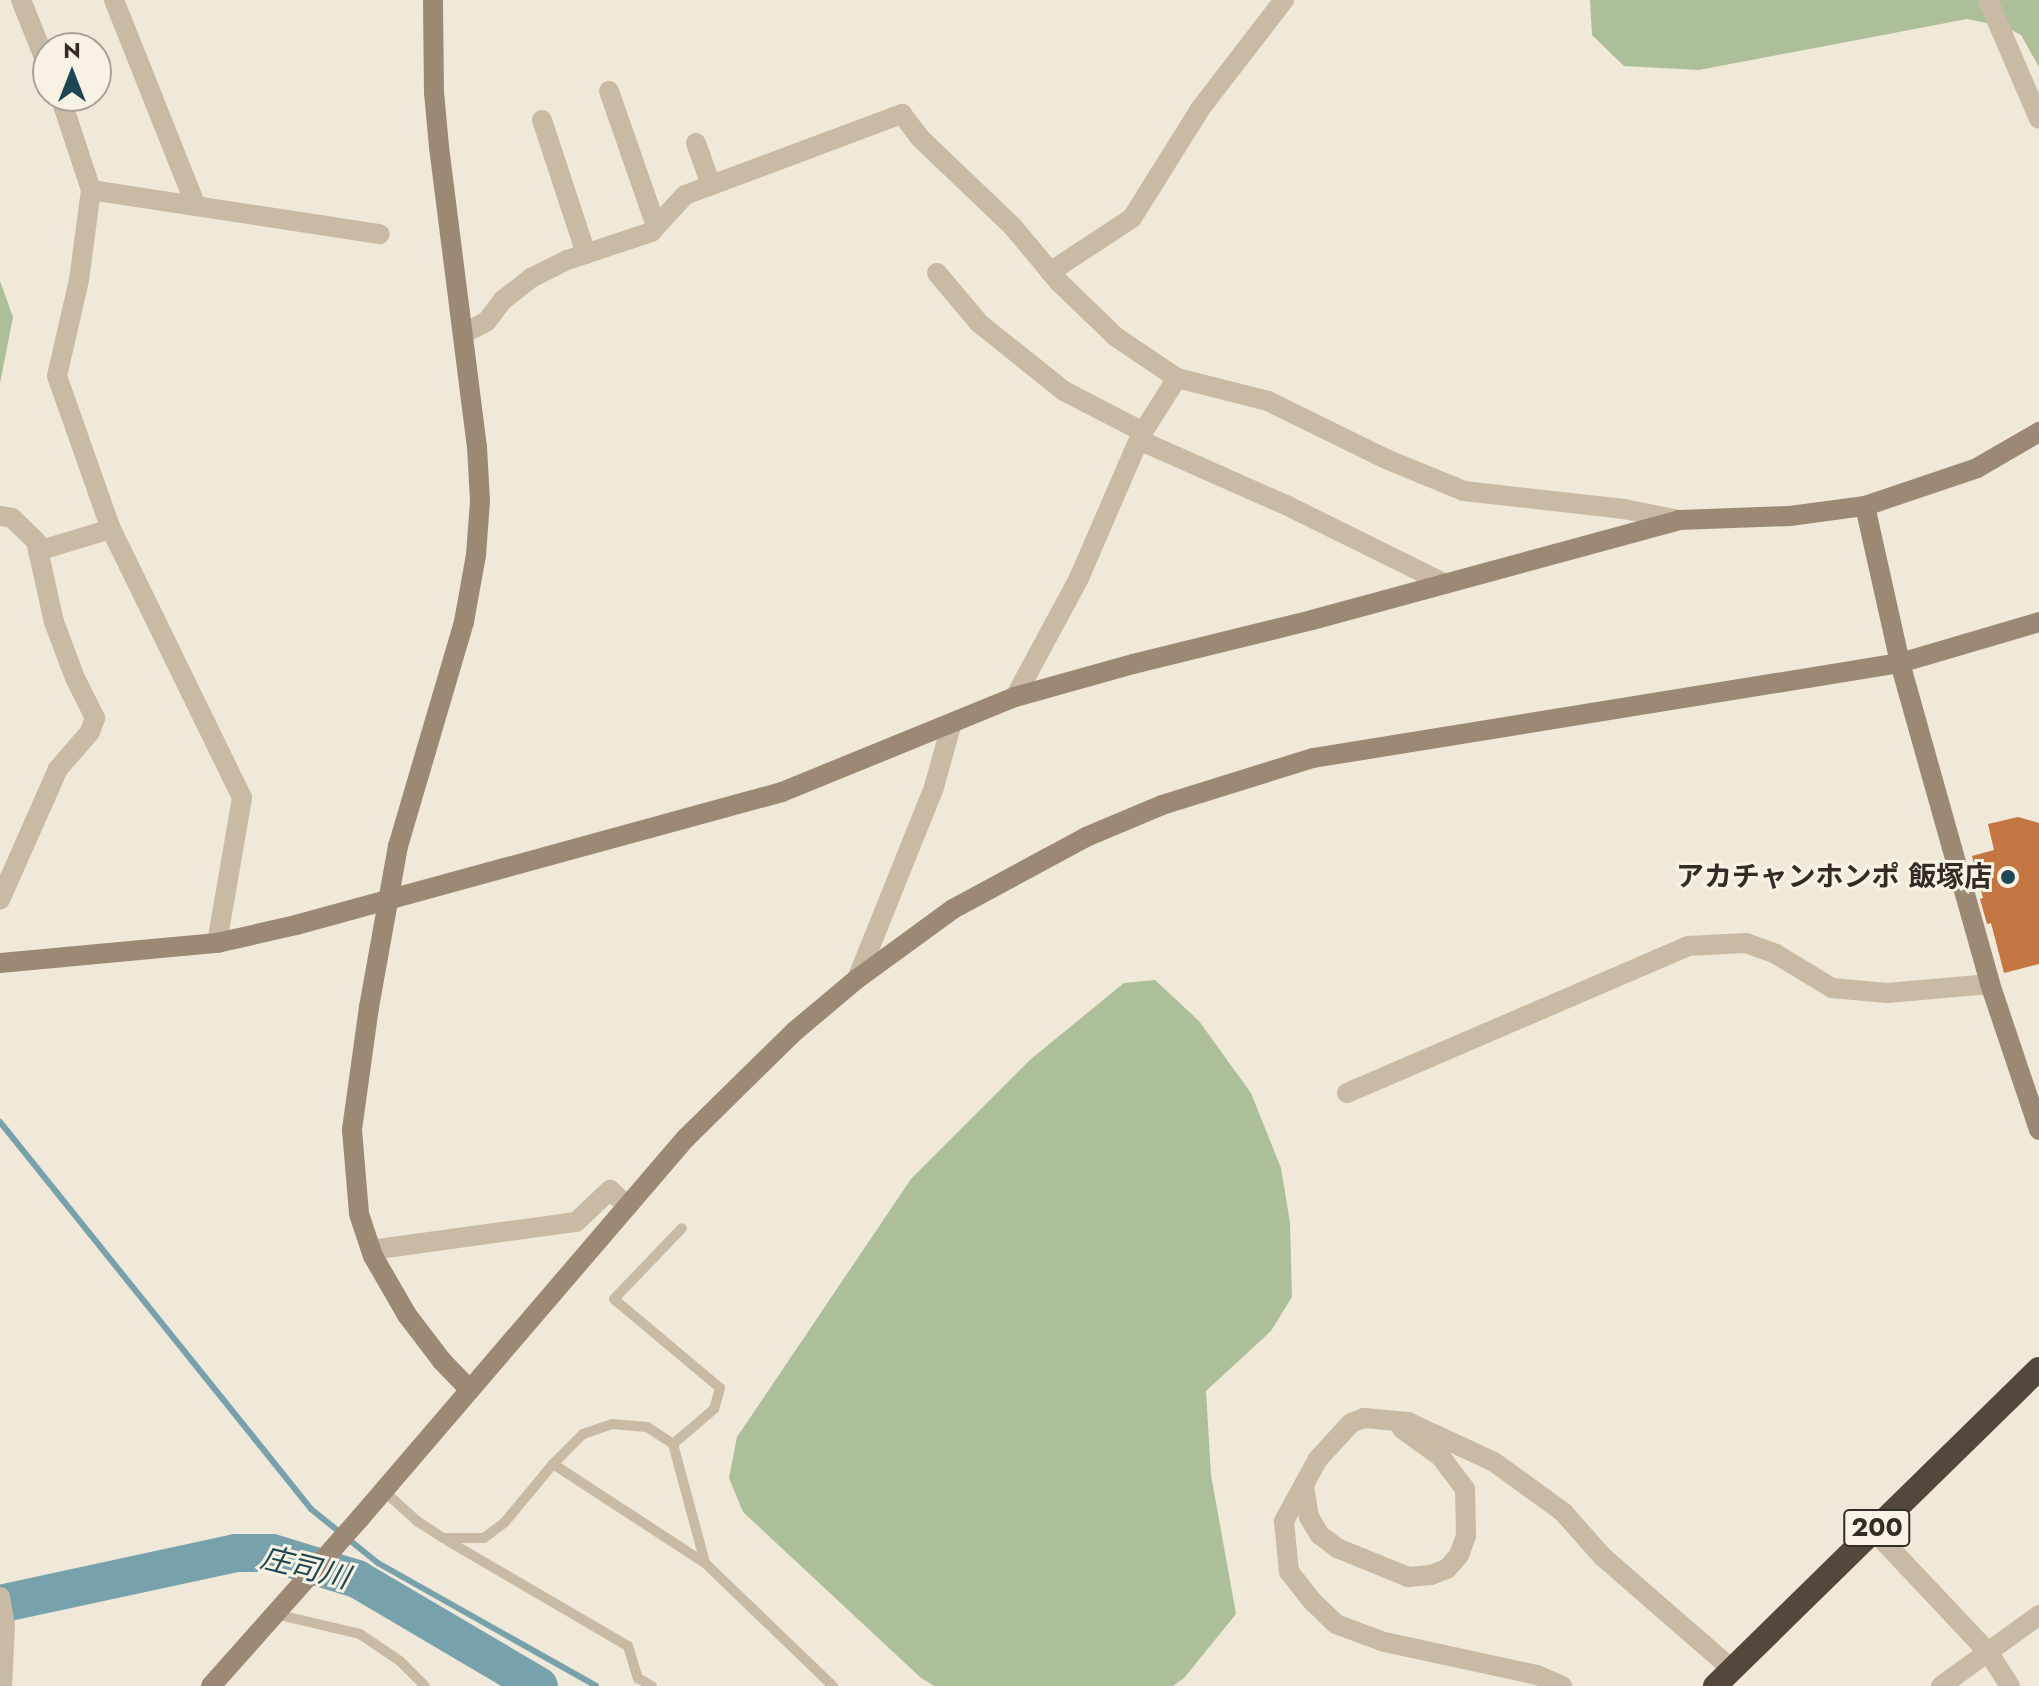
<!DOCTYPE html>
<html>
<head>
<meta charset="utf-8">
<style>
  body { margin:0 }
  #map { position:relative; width:2039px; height:1686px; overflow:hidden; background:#f0e8d8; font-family:Jost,"Noto Sans JP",sans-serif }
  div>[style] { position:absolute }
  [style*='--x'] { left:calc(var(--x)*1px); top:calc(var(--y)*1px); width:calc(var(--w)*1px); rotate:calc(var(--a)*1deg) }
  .green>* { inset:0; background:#acbf98 }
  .stream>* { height:6px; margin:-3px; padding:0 3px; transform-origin:3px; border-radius:3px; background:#77a2ac }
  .river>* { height:38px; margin:-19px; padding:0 19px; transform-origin:19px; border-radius:19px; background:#77a2ac }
  .building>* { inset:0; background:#c37642 }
  .lane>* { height:10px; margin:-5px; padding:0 5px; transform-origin:5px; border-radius:5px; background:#c8baa4 }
  .street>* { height:20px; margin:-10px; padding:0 10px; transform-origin:10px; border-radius:10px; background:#c8baa4 }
  .secondary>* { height:20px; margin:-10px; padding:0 10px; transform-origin:10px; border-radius:10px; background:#9b8976 }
  .highway>* { height:24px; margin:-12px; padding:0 12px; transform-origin:12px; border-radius:12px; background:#54483d }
  .dots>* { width:22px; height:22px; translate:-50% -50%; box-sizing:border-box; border:4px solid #f8f2e4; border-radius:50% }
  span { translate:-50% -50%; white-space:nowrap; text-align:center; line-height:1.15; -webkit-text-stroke:6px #f8f2e4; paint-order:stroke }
  .shield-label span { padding:2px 6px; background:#f8f2e4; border:2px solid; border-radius:6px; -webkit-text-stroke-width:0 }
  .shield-label { font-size:26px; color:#332c26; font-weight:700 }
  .poi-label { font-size:28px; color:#332c26; font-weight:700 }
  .right { translate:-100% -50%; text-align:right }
  .water-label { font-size:30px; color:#1c4753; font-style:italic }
  .north { position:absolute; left:32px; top:32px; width:80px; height:80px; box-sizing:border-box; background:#f8f2e4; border:2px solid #a9a398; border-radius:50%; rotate:0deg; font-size:22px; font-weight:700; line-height:32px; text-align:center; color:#332c26 }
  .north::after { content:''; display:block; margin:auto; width:28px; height:36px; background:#1c4753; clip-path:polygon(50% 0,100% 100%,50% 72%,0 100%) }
</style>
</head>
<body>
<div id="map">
  <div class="green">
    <i style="clip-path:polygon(1590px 0,2039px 0,2039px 67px,2021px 35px,2006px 27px,1967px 19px,1699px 70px,1624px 66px,1592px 35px)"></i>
    <i style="clip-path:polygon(0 281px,13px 317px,0 383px)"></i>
    <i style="clip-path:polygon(1155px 980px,1199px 1021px,1251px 1093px,1281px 1168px,1290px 1223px,1292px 1297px,1271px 1331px,1206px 1391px,1211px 1475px,1236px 1614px,1184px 1678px,1173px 1686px,934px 1686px,920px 1677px,743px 1512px,729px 1478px,737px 1437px,911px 1179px,1031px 1059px,1124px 983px)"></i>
  </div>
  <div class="stream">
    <i style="--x:0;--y:1122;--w:496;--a:51.2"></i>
    <i style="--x:311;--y:1509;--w:86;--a:38.9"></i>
    <i style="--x:378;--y:1563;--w:250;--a:29.4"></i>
  </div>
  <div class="river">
    <i style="--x:0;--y:1604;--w:241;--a:-12.2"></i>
    <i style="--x:236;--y:1553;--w:36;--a:0"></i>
    <i style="--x:272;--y:1553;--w:89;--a:17"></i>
    <i style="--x:357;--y:1579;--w:211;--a:30.5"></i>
  </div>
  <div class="building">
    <i style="clip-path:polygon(2018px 817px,2039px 823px,2039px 964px,2004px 973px,1991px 923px,1987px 924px,1980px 899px,1983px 898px,1972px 856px,1994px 850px,1988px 824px)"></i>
  </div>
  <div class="lane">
    <i style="--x:673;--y:1444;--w:54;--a:-40.5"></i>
    <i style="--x:714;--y:1409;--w:22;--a:-74"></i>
    <i style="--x:720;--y:1388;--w:138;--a:-140"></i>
    <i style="--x:614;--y:1299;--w:98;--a:-46.2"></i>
    <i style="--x:553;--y:1464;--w:42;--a:-45"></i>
    <i style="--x:583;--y:1434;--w:31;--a:-19"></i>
    <i style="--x:612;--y:1424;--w:35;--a:5"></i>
    <i style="--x:647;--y:1427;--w:31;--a:33"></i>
    <i style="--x:673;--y:1444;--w:123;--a:74.9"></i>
    <i style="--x:384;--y:1491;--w:45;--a:42.3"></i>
    <i style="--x:417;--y:1521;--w:31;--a:33"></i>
    <i style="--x:443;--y:1538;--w:41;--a:0"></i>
    <i style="--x:484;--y:1538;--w:26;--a:-37"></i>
    <i style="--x:505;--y:1522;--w:75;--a:-50.4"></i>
    <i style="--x:553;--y:1464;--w:181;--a:33.1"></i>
    <i style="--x:705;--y:1563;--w:178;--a:43.9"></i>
    <i style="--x:448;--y:1541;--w:208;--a:30.3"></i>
    <i style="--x:628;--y:1646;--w:34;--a:73"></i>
    <i style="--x:638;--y:1678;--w:16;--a:30"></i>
    <i style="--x:275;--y:1614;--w:87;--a:13.2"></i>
    <i style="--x:360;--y:1634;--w:48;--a:34"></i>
    <i style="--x:400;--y:1661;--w:35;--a:45"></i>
  </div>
  <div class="street">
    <i style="--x:21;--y:0;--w:72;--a:68.1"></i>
    <i style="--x:114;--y:0;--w:219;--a:68.3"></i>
    <i style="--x:1988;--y:0;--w:129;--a:66.8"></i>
    <i style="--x:609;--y:91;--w:143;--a:70.8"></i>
    <i style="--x:60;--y:96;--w:99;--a:71.7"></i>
    <i style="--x:91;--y:190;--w:91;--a:97.6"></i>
    <i style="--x:79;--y:280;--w:98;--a:102.9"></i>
    <i style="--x:57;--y:376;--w:162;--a:70.6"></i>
    <i style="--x:111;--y:529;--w:299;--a:64"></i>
    <i style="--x:242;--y:798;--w:147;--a:99.8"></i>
    <i style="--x:542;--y:120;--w:141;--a:71.8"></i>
    <i style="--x:696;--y:143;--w:45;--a:70.3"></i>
    <i style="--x:91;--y:190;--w:292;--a:8.7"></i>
    <i style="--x:1050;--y:272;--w:98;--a:-33.4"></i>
    <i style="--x:1132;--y:218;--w:128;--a:-58"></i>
    <i style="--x:1200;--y:109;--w:138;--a:-52.4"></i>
    <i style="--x:937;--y:273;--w:65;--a:50"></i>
    <i style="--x:979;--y:323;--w:109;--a:38.7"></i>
    <i style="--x:1064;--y:391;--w:89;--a:27.4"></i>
    <i style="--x:463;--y:334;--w:27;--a:-28"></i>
    <i style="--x:487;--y:321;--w:26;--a:-53"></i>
    <i style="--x:503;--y:300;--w:36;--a:-38"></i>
    <i style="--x:531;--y:278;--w:40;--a:-26.6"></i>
    <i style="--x:567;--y:260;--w:89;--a:-18.4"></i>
    <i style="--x:651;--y:232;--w:50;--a:-47.4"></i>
    <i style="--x:685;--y:195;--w:232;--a:-20.5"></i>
    <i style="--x:902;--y:114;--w:30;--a:53"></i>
    <i style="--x:920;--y:138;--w:129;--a:43.7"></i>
    <i style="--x:1013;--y:227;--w:72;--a:50.1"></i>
    <i style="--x:1059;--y:282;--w:79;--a:44"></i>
    <i style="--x:1116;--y:337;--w:73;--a:33.9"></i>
    <i style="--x:1177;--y:378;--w:94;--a:14.2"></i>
    <i style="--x:1268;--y:401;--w:131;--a:26.2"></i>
    <i style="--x:1386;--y:459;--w:84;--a:22.3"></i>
    <i style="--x:1464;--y:491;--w:161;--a:6.4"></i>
    <i style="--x:1624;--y:509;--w:56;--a:11.3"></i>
    <i style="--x:1139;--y:440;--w:161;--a:23.9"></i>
    <i style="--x:1286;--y:505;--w:178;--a:26.3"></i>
    <i style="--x:0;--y:516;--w:12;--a:9"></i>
    <i style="--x:12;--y:518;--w:33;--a:44"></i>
    <i style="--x:36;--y:541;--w:83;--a:77.5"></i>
    <i style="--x:54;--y:622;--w:60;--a:69.4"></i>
    <i style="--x:75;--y:678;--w:45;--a:63.4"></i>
    <i style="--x:95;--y:718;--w:15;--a:110"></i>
    <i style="--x:90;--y:732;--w:49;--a:130.9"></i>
    <i style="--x:58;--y:769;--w:143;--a:113.9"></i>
    <i style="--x:38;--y:551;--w:76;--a:-16.8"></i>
    <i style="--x:1015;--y:697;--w:135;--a:-61.7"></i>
    <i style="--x:1079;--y:578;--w:156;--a:-66.6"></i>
    <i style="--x:1141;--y:435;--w:67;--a:-57.7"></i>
    <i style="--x:857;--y:979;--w:207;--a:-68.1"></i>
    <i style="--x:934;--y:787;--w:63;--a:-74.4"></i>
    <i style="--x:1347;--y:1093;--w:371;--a:-23.3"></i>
    <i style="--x:1688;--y:946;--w:58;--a:-3"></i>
    <i style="--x:1746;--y:943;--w:32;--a:20"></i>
    <i style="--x:1776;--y:954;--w:66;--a:31.3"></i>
    <i style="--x:1832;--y:988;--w:55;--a:5.2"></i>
    <i style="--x:1887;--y:993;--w:103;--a:-5"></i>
    <i style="--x:371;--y:1250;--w:207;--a:-7.8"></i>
    <i style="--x:576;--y:1222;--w:47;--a:-43.3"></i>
    <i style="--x:610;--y:1190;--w:24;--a:42"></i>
    <i style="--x:1304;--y:1486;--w:31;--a:81"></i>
    <i style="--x:1309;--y:1517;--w:21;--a:59"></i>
    <i style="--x:1320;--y:1535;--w:21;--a:37"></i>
    <i style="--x:1337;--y:1548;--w:77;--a:22.2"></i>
    <i style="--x:1408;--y:1577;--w:23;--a:-5"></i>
    <i style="--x:1431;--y:1575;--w:17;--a:-21"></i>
    <i style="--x:1447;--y:1569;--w:18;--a:-49"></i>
    <i style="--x:1459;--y:1555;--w:20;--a:-70"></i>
    <i style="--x:1466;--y:1536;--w:47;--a:-91.2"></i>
    <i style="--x:1465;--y:1489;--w:40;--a:-127"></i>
    <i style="--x:1441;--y:1457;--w:48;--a:-144.3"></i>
    <i style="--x:1874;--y:1531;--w:166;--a:46.7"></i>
    <i style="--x:1988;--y:1652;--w:40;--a:57.1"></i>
    <i style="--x:0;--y:1597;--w:28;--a:80"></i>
    <i style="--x:5;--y:1625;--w:61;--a:92.8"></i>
    <i style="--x:1562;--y:1686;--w:27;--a:-156"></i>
    <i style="--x:1537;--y:1675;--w:157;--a:-167.8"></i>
    <i style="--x:1384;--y:1642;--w:51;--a:-159.4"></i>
    <i style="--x:1336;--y:1624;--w:33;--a:-136"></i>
    <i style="--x:1312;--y:1601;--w:37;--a:-128"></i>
    <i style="--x:1289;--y:1572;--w:51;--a:-95.6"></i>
    <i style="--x:1284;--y:1521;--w:71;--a:-61.3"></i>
    <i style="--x:1318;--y:1459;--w:49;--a:-47.5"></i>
    <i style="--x:1351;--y:1423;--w:14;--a:-21"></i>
    <i style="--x:1364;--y:1418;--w:44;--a:5.2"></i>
    <i style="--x:1408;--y:1422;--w:95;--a:24.9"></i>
    <i style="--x:1494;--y:1462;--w:85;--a:35.9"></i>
    <i style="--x:1563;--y:1512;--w:60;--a:48.4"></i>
    <i style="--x:1603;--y:1557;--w:171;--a:41"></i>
    <i style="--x:1941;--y:1686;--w:121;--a:-35.9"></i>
  </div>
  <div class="secondary">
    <i style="--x:433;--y:0;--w:92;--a:89.4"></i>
    <i style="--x:434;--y:92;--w:55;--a:84.8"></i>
    <i style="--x:439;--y:147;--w:302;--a:82.8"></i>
    <i style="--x:477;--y:447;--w:54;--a:86.8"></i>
    <i style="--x:480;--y:501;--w:54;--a:94.2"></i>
    <i style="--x:476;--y:555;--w:68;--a:100.2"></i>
    <i style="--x:464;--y:622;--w:234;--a:106.4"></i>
    <i style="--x:398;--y:846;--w:164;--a:100.2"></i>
    <i style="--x:369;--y:1007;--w:124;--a:97.9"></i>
    <i style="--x:352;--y:1130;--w:84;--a:85.2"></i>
    <i style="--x:359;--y:1214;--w:44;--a:71.6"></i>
    <i style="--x:373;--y:1256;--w:68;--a:60"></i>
    <i style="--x:407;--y:1315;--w:58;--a:52.7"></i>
    <i style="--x:442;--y:1361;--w:40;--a:46"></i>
    <i style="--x:1865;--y:506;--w:161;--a:77.4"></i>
    <i style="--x:1900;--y:663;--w:333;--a:74.3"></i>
    <i style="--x:1990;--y:984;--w:154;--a:71.4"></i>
    <i style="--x:0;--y:963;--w:218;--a:-5.3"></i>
    <i style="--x:217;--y:943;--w:81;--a:-12.8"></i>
    <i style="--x:296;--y:925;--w:504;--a:-15.3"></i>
    <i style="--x:782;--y:792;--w:252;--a:-22.2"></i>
    <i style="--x:1015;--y:697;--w:123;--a:-15.6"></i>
    <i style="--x:1133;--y:664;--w:184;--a:-13.8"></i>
    <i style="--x:1312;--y:620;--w:380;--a:-15.2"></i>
    <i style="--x:1679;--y:520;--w:111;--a:-2.1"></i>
    <i style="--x:1790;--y:516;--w:76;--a:-7.6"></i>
    <i style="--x:1865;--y:506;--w:118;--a:-18.7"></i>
    <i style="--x:1977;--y:468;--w:72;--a:-30.1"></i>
    <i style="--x:211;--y:1686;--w:226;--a:-48.4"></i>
    <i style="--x:361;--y:1517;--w:499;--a:-49.4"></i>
    <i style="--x:686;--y:1138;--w:153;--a:-44.5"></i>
    <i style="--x:795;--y:1031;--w:81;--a:-40"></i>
    <i style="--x:857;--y:979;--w:119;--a:-36.1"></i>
    <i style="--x:953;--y:909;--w:151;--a:-28.4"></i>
    <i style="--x:1086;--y:837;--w:82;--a:-22.8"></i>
    <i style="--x:1162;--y:805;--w:158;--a:-17.3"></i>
    <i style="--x:1313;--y:758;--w:595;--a:-9.19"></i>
    <i style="--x:1900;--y:663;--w:145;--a:-16.4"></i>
  </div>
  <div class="highway">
    <i style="--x:1715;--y:1686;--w:453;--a:-44.4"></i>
  </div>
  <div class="dots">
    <i style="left:2008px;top:877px;background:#1c4753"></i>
  </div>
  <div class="shield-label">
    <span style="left:1877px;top:1528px">200</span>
  </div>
  <div class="poi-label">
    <span class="right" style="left:1992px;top:877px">アカチャンホンポ 飯塚店</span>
  </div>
  <div class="water-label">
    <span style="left:305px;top:1568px;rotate:14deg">庄司川</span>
  </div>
  <div class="north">N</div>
</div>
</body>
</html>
